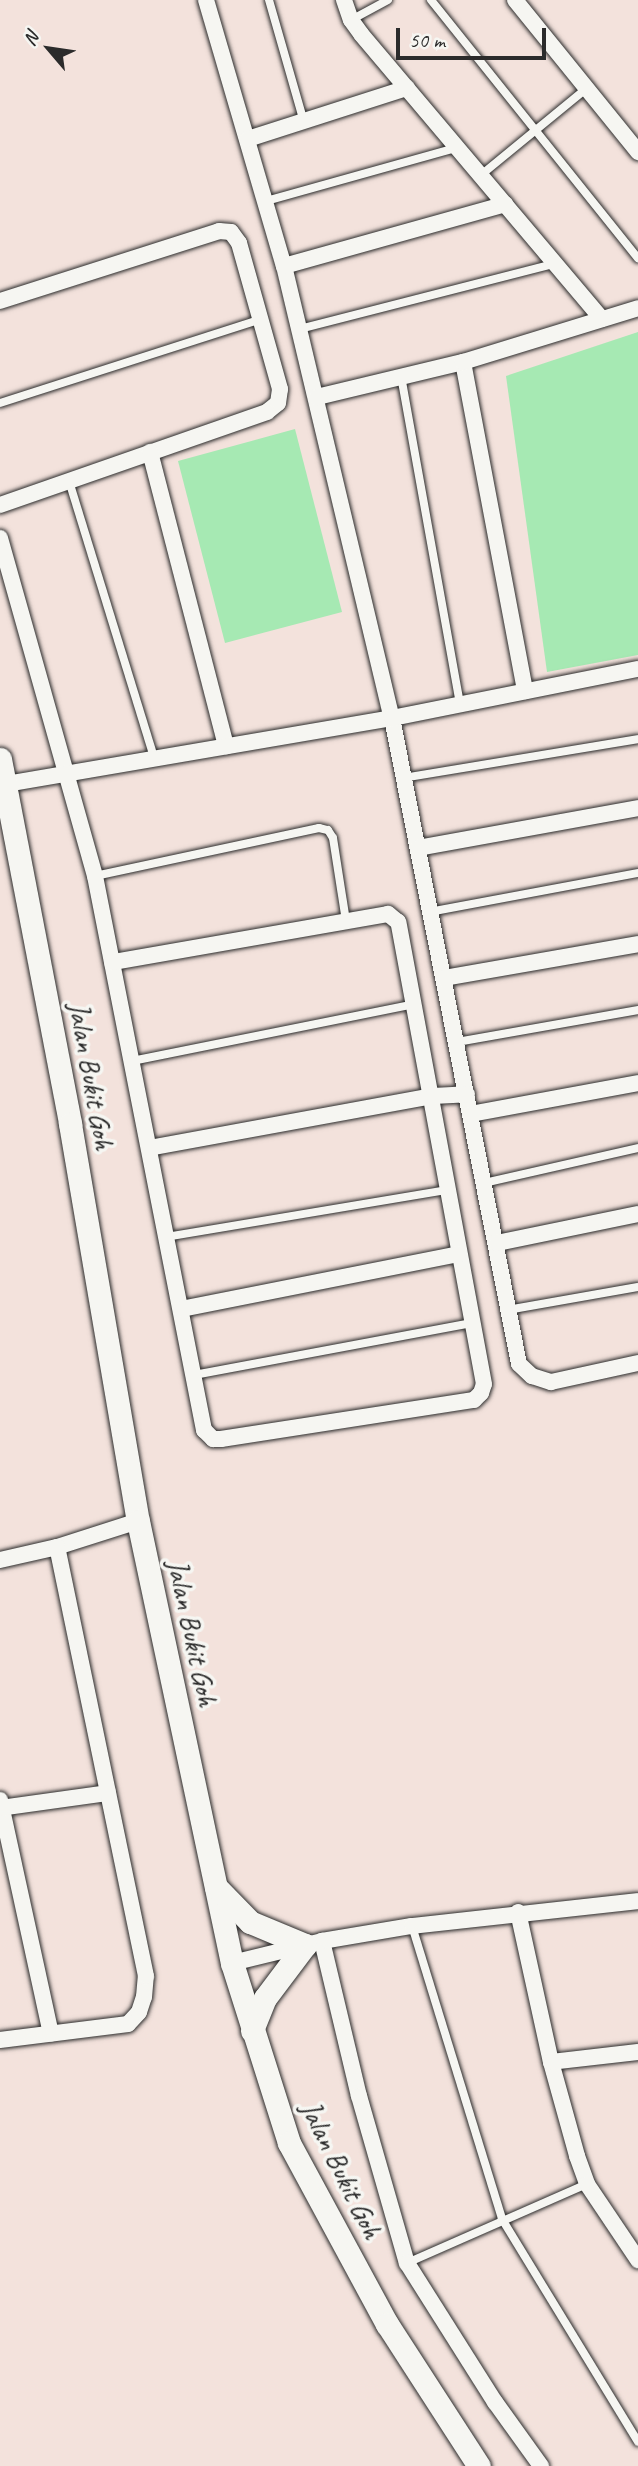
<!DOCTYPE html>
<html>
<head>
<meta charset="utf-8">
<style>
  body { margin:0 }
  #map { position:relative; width:638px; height:2466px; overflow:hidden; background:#f3e2dc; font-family:Caveat,sans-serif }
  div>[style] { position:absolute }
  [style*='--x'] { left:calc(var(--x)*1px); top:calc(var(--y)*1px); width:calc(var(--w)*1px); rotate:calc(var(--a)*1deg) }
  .green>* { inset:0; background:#a6e9b3 }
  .roads { filter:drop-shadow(0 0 2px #2b2b2b) drop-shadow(0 0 2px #2b2b2b) }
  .service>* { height:8px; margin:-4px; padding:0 4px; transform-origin:4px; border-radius:4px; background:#f6f6f2 }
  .minor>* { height:16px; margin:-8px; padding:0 8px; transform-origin:8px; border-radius:8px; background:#f6f6f2 }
  .secondary>* { height:23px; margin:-11.5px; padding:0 11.5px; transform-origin:11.5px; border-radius:11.5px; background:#f6f6f2 }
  span { translate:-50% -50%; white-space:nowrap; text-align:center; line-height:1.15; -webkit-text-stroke:7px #f6f6f2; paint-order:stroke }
  .street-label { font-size:28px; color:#2b2b2b }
  .north { position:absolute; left:14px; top:14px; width:70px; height:70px; -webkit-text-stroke:5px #f6f6f2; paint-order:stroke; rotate:299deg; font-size:19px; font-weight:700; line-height:28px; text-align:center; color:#2b2b2b }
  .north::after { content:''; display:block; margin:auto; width:24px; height:32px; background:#2b2b2b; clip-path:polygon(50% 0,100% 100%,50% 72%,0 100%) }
  .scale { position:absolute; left:396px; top:28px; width:150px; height:32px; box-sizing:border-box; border:4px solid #2b2b2b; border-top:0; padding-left:9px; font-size:21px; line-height:24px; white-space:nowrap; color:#2b2b2b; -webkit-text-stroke:5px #f6f6f2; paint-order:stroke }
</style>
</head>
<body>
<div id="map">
  <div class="green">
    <i style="clip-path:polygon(638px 332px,638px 655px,547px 672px,506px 376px)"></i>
    <i style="clip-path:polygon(295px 429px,342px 612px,225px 643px,178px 461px)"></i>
  </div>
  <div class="roads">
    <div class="service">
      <i style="--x:269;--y:0;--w:127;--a:74"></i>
      <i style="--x:431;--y:0;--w:331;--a:51.3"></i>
      <i style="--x:351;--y:20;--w:42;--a:-28.4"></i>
      <i style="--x:481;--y:175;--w:137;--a:-39.4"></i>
      <i style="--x:266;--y:201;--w:197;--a:-15.6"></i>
      <i style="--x:300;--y:329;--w:262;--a:-14.4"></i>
      <i style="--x:401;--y:376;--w:332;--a:79.8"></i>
      <i style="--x:0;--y:403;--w:274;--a:-17.8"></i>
      <i style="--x:69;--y:481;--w:290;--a:72.9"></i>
      <i style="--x:403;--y:778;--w:238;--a:-9.4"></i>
      <i style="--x:95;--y:876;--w:229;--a:-12.1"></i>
      <i style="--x:319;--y:828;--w:9;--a:13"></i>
      <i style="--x:328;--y:830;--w:9;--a:58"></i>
      <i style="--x:333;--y:838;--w:84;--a:81.1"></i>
      <i style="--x:429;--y:912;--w:213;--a:-10.6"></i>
      <i style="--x:457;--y:1042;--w:184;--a:-10"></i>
      <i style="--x:132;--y:1061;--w:288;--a:-11.4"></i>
      <i style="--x:484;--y:1183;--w:158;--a:-12.8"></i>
      <i style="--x:166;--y:1237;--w:286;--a:-9.5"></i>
      <i style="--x:507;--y:1310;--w:133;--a:-10"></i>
      <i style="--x:194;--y:1375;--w:284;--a:-10.6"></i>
      <i style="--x:412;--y:1926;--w:307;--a:72.9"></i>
      <i style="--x:502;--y:2219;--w:261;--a:58.6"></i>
      <i style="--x:407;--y:2263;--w:197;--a:-23.7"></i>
    </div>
    <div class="minor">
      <i style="--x:206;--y:0;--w:277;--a:73.7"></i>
      <i style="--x:284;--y:266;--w:465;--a:76.6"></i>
      <i style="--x:392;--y:718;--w:658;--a:78.88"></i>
      <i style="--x:519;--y:1364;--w:18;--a:43"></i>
      <i style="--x:532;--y:1376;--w:20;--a:18"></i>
      <i style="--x:551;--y:1382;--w:89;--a:-12.3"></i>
      <i style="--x:344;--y:0;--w:21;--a:71"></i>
      <i style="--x:351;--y:20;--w:17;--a:54"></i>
      <i style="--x:361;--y:34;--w:373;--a:49.8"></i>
      <i style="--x:515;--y:0;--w:196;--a:51"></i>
      <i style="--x:248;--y:139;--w:167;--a:-17.8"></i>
      <i style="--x:284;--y:266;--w:230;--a:-15.6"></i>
      <i style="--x:0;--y:301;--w:230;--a:-17.7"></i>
      <i style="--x:219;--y:231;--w:12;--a:5"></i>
      <i style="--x:231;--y:232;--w:14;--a:54"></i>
      <i style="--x:239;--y:243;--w:152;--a:74.3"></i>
      <i style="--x:280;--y:389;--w:14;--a:98"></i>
      <i style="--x:278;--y:403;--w:14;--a:141"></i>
      <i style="--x:267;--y:412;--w:283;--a:160.8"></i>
      <i style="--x:463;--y:362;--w:335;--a:79.3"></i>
      <i style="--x:317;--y:397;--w:150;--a:-13.5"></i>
      <i style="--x:463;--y:362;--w:183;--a:-17.1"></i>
      <i style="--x:150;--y:452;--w:304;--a:75.5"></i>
      <i style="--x:0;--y:538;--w:351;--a:74.3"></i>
      <i style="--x:95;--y:876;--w:565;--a:78.87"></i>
      <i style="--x:204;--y:1430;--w:13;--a:45"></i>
      <i style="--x:213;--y:1439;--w:8;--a:0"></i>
      <i style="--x:221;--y:1439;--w:256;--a:-8.8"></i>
      <i style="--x:474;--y:1400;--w:10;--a:-45"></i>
      <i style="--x:481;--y:1393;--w:9;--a:-72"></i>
      <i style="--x:484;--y:1384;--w:470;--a:-100.5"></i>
      <i style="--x:398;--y:922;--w:13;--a:-141"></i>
      <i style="--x:388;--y:914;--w:280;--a:170.1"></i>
      <i style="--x:6;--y:784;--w:392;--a:-9.7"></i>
      <i style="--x:392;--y:718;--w:251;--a:-11.3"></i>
      <i style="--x:418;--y:848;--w:224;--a:-10.3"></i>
      <i style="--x:444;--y:978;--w:197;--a:-9.9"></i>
      <i style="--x:471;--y:1114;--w:170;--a:-10.5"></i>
      <i style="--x:149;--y:1148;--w:289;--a:-10.4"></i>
      <i style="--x:433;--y:1096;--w:34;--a:-3"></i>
      <i style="--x:497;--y:1243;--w:144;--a:-11.6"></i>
      <i style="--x:181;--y:1309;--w:283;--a:-11.2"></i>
      <i style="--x:0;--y:1560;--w:58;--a:-12.8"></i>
      <i style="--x:57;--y:1547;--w:85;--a:-17.8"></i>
      <i style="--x:0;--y:1800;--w:239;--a:77.7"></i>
      <i style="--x:0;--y:1808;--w:109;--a:-7.9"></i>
      <i style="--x:518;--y:1912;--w:154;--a:77.6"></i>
      <i style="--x:551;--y:2062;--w:98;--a:74.5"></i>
      <i style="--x:577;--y:2156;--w:30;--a:70"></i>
      <i style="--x:587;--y:2184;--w:92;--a:56.1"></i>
      <i style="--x:322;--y:1941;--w:159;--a:76.6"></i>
      <i style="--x:359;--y:2096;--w:174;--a:74"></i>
      <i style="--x:407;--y:2263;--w:165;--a:57.7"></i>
      <i style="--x:495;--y:2402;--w:79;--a:54.3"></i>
      <i style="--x:232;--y:1963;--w:93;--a:-13.7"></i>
      <i style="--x:322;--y:1941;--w:91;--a:-9.5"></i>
      <i style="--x:412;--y:1926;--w:227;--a:-6.3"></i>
      <i style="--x:0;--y:2040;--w:129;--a:-7.1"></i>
      <i style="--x:128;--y:2024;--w:16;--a:-47"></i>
      <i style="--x:139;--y:2012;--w:16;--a:-72"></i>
      <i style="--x:144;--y:1997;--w:21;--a:-85"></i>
      <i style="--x:146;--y:1976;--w:438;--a:-101.7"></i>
      <i style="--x:551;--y:2062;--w:88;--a:-6.6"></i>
    </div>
    <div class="secondary">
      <i style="--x:0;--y:759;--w:372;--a:79.1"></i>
      <i style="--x:70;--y:1124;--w:403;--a:80.3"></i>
      <i style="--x:138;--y:1521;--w:452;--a:78"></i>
      <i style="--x:232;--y:1963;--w:189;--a:72.4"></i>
      <i style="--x:289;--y:2143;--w:206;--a:61.6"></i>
      <i style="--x:387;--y:2324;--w:169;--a:57.1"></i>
      <i style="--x:216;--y:1887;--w:49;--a:45.8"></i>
      <i style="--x:250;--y:1922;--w:60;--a:22.7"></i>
      <i style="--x:305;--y:1945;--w:66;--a:127"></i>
      <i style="--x:265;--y:1998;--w:35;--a:112"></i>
    </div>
  </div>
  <div class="street-label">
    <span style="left:91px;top:1076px;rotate:80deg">Jalan Bukit Goh</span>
    <span style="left:192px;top:1633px;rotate:78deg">Jalan Bukit Goh</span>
    <span style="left:341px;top:2170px;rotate:64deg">Jalan Bukit Goh</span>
  </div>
  <div class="north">N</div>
  <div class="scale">50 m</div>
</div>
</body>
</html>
